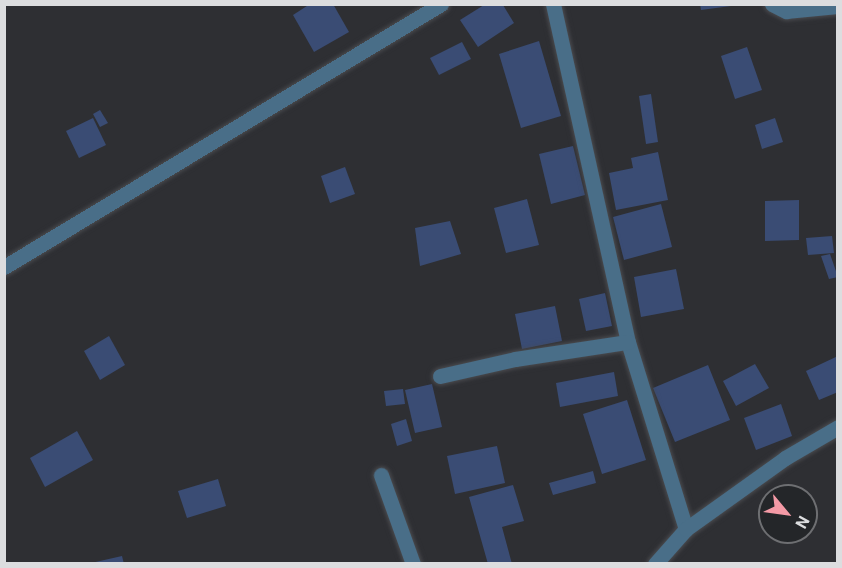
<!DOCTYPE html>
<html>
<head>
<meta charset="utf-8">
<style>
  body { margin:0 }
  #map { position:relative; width:842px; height:568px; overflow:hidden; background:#2e2f33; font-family:Roboto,sans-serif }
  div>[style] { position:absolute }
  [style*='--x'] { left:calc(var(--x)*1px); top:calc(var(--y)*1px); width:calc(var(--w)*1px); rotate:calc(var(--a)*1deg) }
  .building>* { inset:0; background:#3a4c74 }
  .roads { filter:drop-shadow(0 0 2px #4a4b4f) drop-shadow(0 0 2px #4a4b4f) }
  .street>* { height:15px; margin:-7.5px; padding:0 7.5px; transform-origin:7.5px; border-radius:7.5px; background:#496e88 }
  span { translate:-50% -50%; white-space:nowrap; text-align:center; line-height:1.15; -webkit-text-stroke:4.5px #242629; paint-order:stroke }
  .frame { position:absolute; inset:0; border:6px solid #dcdddf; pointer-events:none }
  .north { position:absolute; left:758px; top:484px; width:60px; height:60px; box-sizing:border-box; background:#242629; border:2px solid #6e6f72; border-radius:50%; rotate:119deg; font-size:16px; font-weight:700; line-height:24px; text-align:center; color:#dcdddf }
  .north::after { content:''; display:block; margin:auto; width:21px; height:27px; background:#f49aa6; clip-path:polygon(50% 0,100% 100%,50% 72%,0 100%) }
</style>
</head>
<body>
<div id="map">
  <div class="building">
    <i style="clip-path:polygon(310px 4px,333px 4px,349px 32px,314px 52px,293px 15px)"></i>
    <i style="clip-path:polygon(700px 4px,731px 4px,731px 6px,701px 10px)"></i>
    <i style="clip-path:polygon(484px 5px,503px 5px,514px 23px,478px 47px,460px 20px)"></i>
    <i style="clip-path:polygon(539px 41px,561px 116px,521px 128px,499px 54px)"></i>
    <i style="clip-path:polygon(462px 42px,471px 59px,439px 75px,430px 58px)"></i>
    <i style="clip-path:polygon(747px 47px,762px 90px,735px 99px,721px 56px)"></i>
    <i style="clip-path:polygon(651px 94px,658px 142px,646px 144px,639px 96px)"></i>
    <i style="clip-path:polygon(100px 110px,108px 123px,100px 127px,93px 114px)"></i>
    <i style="clip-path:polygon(93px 118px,106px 145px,79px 158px,66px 131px)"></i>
    <i style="clip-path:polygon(775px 118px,783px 142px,762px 149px,755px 125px)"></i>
    <i style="clip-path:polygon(573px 146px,585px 195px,551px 204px,539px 154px)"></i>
    <i style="clip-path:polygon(658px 152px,668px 200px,616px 210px,609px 173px,633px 168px,631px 158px)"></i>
    <i style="clip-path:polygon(345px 167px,355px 194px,330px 203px,321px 176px)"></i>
    <i style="clip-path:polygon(527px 199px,539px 245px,506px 253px,494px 208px)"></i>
    <i style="clip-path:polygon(799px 200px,799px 240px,765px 241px,765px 201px)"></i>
    <i style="clip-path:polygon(661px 204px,672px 247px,624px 260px,613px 217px)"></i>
    <i style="clip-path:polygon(450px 221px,461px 254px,420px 266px,415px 228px)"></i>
    <i style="clip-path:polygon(832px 236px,834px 253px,808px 255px,806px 238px)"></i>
    <i style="clip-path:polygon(830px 254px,838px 277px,829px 279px,821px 256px)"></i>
    <i style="clip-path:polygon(676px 269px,684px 309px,641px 317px,634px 277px)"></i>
    <i style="clip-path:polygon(605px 293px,612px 326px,586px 331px,579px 299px)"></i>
    <i style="clip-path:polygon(555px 306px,562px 341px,522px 349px,515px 314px)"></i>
    <i style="clip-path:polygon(109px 336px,125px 365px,100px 380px,84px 351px)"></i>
    <i style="clip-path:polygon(838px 356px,838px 392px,819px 400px,806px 371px)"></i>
    <i style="clip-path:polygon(755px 364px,769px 388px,736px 406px,723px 381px)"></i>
    <i style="clip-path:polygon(708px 365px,730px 420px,675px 442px,653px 388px)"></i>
    <i style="clip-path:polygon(614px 372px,618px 396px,560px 407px,556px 383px)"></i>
    <i style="clip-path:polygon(432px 384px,442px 427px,415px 433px,405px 390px)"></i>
    <i style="clip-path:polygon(403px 389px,405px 404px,386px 406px,384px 391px)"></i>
    <i style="clip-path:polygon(627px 400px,646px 460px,602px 474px,583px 414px)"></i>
    <i style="clip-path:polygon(781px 404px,792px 436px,756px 450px,744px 418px)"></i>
    <i style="clip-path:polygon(406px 419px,412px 441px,397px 446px,391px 424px)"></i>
    <i style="clip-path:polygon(77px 431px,93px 460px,45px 487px,30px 458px)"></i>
    <i style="clip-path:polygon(497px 446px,505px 483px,455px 494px,447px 456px)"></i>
    <i style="clip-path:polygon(593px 471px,596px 483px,553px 495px,549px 483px)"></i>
    <i style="clip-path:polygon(218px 479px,226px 506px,187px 518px,178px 491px)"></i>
    <i style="clip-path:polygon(513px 485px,524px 521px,502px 527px,512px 564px,488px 564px,469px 497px)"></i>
    <i style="clip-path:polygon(122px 556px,124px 564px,92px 564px,91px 563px)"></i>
  </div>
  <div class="roads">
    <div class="street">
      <i style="--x:553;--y:4;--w:346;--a:77.5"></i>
      <i style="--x:628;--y:342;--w:196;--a:72.8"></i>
      <i style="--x:772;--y:4;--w:16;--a:27"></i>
      <i style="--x:786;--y:11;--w:52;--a:-5.5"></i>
      <i style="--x:4;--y:267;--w:510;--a:-31.04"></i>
      <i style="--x:440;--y:376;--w:77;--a:-12.8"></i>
      <i style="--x:515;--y:359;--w:114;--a:-8.6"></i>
      <i style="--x:381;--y:475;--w:95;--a:70.2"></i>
      <i style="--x:655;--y:564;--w:47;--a:-48.5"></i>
      <i style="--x:686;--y:529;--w:122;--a:-35.6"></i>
      <i style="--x:785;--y:458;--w:61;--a:-30.3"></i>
    </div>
  </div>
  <div class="frame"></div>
  <div class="north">N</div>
</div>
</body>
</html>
